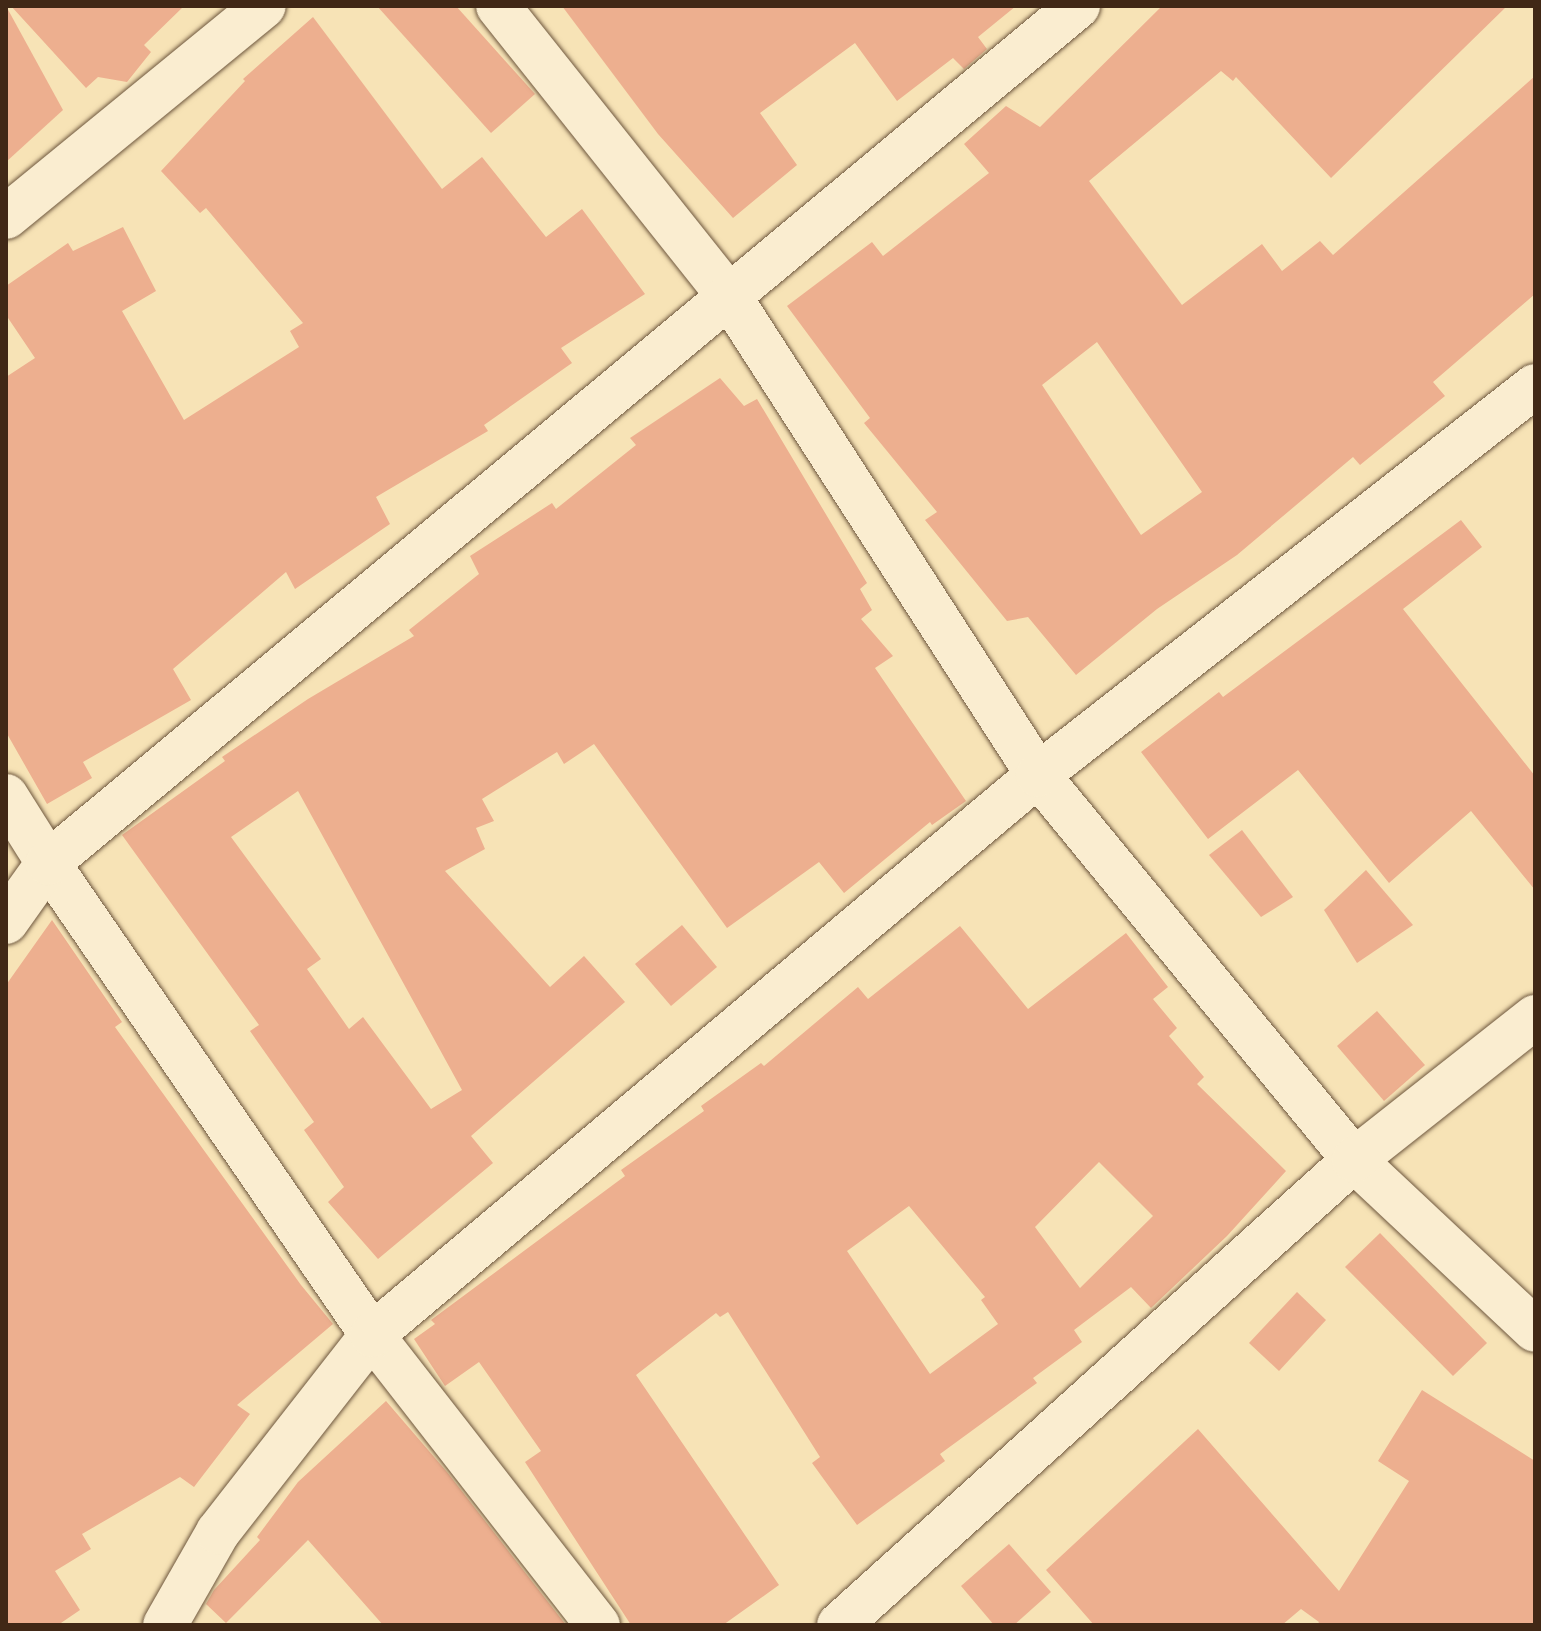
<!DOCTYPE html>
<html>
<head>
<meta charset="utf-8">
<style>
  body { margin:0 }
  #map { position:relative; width:1541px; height:1631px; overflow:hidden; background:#f7e3b6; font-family:Alegreya,serif }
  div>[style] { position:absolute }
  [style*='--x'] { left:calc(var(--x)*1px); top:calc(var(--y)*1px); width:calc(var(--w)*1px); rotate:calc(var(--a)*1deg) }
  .building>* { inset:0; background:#edaf8f }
  .roads { filter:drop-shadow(0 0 2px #6e573e) drop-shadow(0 0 2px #6e573e) }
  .street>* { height:44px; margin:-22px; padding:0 22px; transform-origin:22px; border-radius:22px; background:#faedd0 }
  span { translate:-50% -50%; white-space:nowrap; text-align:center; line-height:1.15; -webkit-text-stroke:8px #faedd0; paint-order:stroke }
  .frame { position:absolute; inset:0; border:8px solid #412816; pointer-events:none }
</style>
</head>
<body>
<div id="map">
  <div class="building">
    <i style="clip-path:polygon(6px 6px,63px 110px,6px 162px)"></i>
    <i style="clip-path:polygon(11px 6px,184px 6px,144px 45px,151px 52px,127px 82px,98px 77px,86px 88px)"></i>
    <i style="clip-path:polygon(377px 6px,456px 6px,535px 94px,491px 133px)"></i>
    <i style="clip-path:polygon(562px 6px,1016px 6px,978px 37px,987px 49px,964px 69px,953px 58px,897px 101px,855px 43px,760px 113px,797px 165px,733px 218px,658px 134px)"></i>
    <i style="clip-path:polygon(evenodd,1162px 6px,1507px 6px,1331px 178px,1236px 77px,1233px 81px,1221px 71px,1089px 181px,1182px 305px,1262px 244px,1282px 271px,1320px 241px,1333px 255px,1535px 76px,1535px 294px,1433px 382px,1445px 396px,1360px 465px,1353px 457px,1237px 555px,1157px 609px,1076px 675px,1028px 617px,1007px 621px,925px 520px,937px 512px,864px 423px,870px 418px,787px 306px,872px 242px,883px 256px,989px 173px,964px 144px,1006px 106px,1040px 127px,1162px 6px,1097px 342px,1202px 492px,1141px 535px,1042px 385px,1097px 342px)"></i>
    <i style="clip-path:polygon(313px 17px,442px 189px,482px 157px,546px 237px,582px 209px,645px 294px,561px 348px,572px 363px,484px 425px,488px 431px,376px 497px,390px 524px,295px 589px,286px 572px,173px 669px,191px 700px,83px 762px,92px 778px,47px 804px,6px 732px,6px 377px,35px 358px,6px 315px,6px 286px,68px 243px,73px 251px,123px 227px,156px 291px,122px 311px,184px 420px,299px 347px,290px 331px,303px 323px,206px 208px,200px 213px,161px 171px,245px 81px,243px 79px)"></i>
    <i style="clip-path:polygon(evenodd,720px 378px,744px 406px,757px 399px,867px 583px,860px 589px,872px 610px,861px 619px,893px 656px,875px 668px,966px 801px,932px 825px,930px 822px,844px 893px,819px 862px,727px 928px,594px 744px,564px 764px,557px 752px,482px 799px,494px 821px,476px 828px,485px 849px,445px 871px,550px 987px,584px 956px,625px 1002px,471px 1136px,493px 1163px,378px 1259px,328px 1202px,344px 1187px,304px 1130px,314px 1122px,250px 1031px,259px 1025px,122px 835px,225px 761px,222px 757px,308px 699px,414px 636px,409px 630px,479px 574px,470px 556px,552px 503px,556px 509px,636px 445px,630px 438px,720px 378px,298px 791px,462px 1090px,431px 1109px,363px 1017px,349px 1029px,307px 969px,321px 959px,231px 837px,298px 791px)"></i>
    <i style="clip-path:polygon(1461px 520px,1482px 547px,1403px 609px,1535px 776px,1535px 890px,1471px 811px,1389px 883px,1298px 770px,1208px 839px,1141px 752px,1219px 692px,1223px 697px)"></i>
    <i style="clip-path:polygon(1242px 830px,1293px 897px,1261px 917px,1209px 855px)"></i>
    <i style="clip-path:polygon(1366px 870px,1413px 925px,1357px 963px,1324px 910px)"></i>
    <i style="clip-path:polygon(52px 920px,122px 1022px,115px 1027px,301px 1285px,333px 1324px,237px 1405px,250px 1414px,194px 1487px,180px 1477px,82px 1534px,91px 1549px,55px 1571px,80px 1610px,58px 1625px,6px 1625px,6px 985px)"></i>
    <i style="clip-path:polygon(682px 925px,717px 967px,671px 1006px,635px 964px)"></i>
    <i style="clip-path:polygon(evenodd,960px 926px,1028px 1009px,1126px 933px,1168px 987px,1153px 999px,1177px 1028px,1169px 1036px,1204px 1077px,1197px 1084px,1286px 1171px,1227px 1236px,1151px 1308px,1131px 1287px,1074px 1330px,1082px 1342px,1033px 1378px,1037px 1383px,940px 1454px,945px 1461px,857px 1525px,812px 1463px,820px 1457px,728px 1312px,720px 1317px,716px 1313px,636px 1375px,779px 1585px,723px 1625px,631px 1625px,525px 1462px,541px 1451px,479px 1362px,445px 1386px,414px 1339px,435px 1324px,431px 1320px,625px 1176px,621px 1170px,704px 1111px,701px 1106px,761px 1063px,764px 1066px,858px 987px,868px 999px,960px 926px,1099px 1162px,1153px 1216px,1080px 1288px,1035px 1227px,1099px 1162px,960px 926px,909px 1206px,985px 1297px,981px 1300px,998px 1324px,930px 1374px,847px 1251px,909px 1206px)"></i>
    <i style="clip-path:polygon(1377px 1011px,1425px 1065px,1384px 1101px,1337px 1046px)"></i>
    <i style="clip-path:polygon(1380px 1233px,1487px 1343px,1453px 1376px,1345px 1267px)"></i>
    <i style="clip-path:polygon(1297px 1292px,1326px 1320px,1279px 1371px,1249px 1343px)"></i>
    <i style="clip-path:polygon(1422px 1390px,1535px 1461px,1535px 1625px,1317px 1625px,1319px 1622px,1301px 1609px,1282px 1625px,1094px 1625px,1046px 1570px,1198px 1429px,1339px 1591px,1409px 1481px,1378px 1461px)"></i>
    <i style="clip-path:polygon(386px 1401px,447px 1472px,566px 1625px,383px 1625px,308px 1540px,226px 1623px,206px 1604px,214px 1590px,260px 1540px,257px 1537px,298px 1482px)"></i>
    <i style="clip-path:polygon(1009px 1544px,1051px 1592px,1014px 1625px,994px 1625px,961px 1586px)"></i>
  </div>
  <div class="roads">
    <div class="street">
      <i style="--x:498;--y:6;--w:371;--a:51.5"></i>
      <i style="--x:729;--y:296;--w:570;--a:57.17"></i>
      <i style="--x:1038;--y:775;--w:498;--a:50.6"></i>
      <i style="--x:1354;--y:1160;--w:248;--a:43.2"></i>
      <i style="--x:6;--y:217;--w:333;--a:-39.3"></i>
      <i style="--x:6;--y:796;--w:79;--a:57.9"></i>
      <i style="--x:48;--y:863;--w:573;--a:55.53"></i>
      <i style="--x:372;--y:1335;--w:368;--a:52.1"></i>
      <i style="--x:6;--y:922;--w:72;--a:-54.6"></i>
      <i style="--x:48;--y:863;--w:1340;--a:-39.76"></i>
      <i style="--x:165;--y:1625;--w:107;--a:-60.3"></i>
      <i style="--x:218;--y:1532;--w:250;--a:-52"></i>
      <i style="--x:372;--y:1335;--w:870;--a:-40.06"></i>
      <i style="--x:1038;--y:775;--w:631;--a:-38.05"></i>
      <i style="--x:839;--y:1625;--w:694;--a:-42.08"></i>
      <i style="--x:1354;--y:1160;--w:231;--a:-38.3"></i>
    </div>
  </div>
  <div class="frame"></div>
</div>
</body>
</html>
